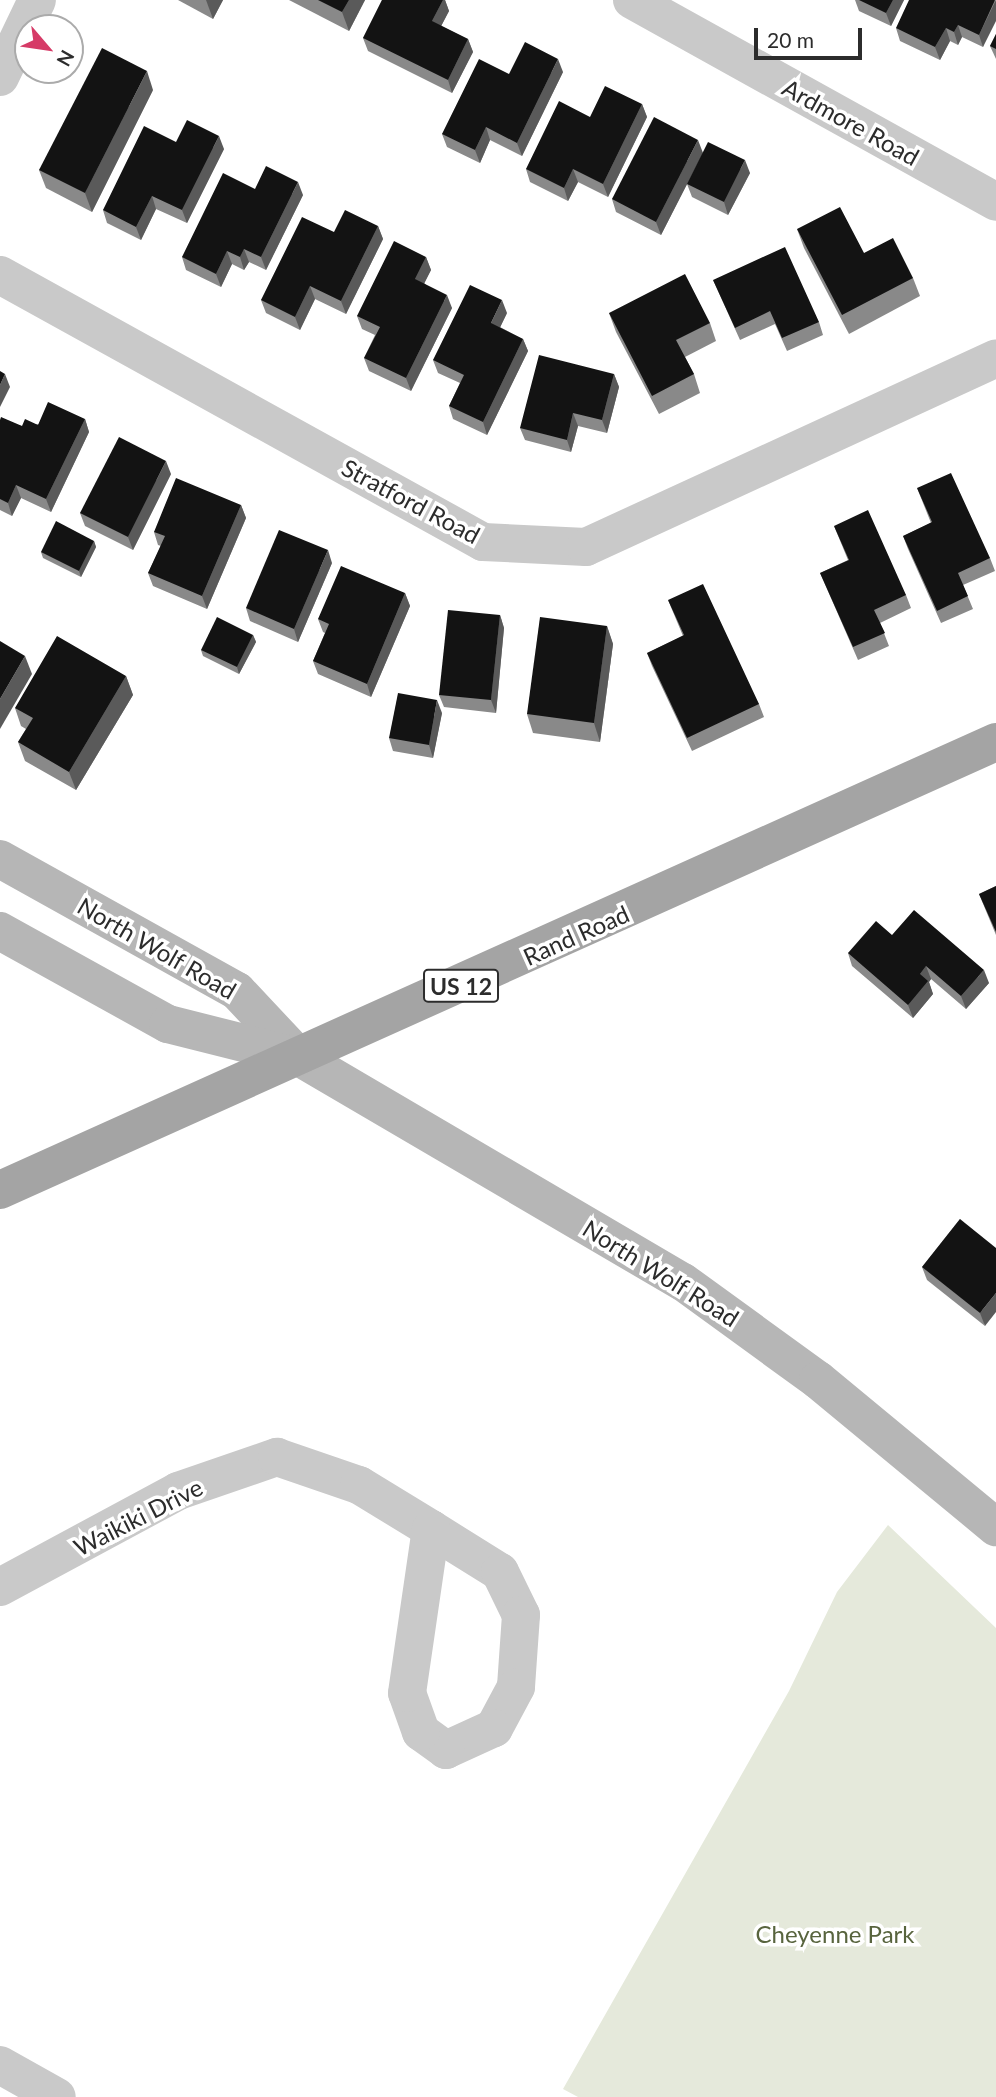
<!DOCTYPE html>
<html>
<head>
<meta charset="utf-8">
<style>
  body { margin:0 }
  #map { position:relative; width:996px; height:2097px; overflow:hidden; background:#fff; font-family:Lato,sans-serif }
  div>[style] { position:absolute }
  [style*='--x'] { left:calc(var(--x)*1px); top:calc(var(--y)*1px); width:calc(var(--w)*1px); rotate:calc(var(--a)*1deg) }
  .green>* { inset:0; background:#e5e9db }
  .street>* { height:38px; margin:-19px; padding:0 19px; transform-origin:19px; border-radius:19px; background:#c9c9c9 }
  .secondary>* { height:38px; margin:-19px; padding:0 19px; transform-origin:19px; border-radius:19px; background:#b6b6b6 }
  .primary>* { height:38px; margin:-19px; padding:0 19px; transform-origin:19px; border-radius:19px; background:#a4a4a4 }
  .wall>* { inset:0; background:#898989 }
  .shaded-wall>* { inset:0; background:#5a5a5a }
  .building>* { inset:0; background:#131313 }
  span { translate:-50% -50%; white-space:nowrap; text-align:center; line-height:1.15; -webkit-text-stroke:7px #fff; paint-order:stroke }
  .shield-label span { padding:2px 5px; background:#fff; border:2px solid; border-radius:5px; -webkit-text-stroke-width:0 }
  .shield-label { font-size:23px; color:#2c2c2c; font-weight:700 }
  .street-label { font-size:24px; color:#2c2c2c }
  .park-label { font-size:24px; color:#58643e }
  .north { position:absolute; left:14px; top:14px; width:70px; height:70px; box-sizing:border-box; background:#fff; border:2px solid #ababab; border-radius:50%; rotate:119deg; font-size:19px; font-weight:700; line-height:28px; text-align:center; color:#2c2c2c }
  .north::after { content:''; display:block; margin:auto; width:24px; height:32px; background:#d63b67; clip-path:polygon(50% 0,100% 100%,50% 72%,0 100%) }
  .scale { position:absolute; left:754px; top:28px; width:108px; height:32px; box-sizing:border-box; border:4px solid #2c2c2c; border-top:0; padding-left:9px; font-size:21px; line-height:24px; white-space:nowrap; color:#2c2c2c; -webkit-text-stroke:5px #fff; paint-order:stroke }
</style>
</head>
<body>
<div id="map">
  <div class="green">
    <i style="clip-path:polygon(888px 1525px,996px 1628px,996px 2097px,578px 2097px,563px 2089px,789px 1691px,837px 1592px)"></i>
  </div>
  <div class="street">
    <i style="--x:632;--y:0;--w:416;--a:29"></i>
    <i style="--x:0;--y:77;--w:85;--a:-64.3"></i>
    <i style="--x:0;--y:275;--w:552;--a:28.93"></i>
    <i style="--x:483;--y:542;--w:103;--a:2.8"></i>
    <i style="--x:586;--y:547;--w:451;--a:-24.7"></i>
    <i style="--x:0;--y:1587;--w:202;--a:-28.3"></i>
    <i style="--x:178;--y:1491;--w:105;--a:-19"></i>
    <i style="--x:277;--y:1457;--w:87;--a:18.9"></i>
    <i style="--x:359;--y:1485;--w:84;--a:31.4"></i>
    <i style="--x:431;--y:1529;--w:81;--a:31.9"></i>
    <i style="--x:500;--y:1572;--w:48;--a:64"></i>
    <i style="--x:521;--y:1615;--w:72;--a:94"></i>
    <i style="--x:516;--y:1687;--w:47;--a:118.2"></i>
    <i style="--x:494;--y:1728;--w:53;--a:155.4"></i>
    <i style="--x:446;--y:1750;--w:31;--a:-144"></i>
    <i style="--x:421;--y:1732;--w:41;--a:-109.7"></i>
    <i style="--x:407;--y:1693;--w:166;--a:-81.7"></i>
    <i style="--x:0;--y:2065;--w:65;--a:29.3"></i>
  </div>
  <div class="secondary">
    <i style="--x:0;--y:859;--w:271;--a:29.1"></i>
    <i style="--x:237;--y:991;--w:91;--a:46.8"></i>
    <i style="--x:299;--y:1057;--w:445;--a:30.4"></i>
    <i style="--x:683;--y:1282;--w:167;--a:36"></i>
    <i style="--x:818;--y:1380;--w:231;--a:39.6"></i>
    <i style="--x:0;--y:931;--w:192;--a:29"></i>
    <i style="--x:168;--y:1024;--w:135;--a:14.1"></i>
  </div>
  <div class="primary">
    <i style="--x:0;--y:1190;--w:1092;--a:-24.22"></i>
  </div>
  <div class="wall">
    <i style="clip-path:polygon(178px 0,223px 0,213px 19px)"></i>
    <i style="clip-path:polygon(289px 0,365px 0,349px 31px)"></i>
    <i style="clip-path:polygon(382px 0,445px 0,449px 11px,441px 26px,468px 39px,473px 52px,452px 93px,368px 51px,363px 38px)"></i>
    <i style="clip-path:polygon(855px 0,904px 0,891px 26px,859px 11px)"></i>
    <i style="clip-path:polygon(996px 0,983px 47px,962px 37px,958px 45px,950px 41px,940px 60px,900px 41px,896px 28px)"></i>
    <i style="clip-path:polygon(996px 34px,996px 59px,990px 46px)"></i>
    <i style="clip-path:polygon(563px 72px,522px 156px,490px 140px,480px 163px,447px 147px,442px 134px,509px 74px)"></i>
    <i style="clip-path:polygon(153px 90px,92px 212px,46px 188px,39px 170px)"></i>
    <i style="clip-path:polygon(642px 104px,647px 117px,608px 197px,578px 182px,568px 201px,530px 182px,526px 169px,590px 117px)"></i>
    <i style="clip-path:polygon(176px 142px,224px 149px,187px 223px,156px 209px,141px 240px,107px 223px,103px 210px)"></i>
    <i style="clip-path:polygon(703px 153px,750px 173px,728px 215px,692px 197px,687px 184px,661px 235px,616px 212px,612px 199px)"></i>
    <i style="clip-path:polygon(255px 189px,303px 195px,266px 270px,249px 262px,244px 270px,232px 264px,221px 287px,186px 270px,182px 257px)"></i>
    <i style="clip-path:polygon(378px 226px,383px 239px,346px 314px,315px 299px,300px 330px,266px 313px,261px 300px,334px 232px)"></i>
    <i style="clip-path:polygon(797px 229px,864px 253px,913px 278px,920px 296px,849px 334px,804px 248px)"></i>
    <i style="clip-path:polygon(426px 257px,431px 270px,424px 283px,452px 308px,411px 391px,369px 371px,364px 358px,375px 335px,362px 329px,357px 316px)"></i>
    <i style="clip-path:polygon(713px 280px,819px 322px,823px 335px,787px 351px,775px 324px,740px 340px)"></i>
    <i style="clip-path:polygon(507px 313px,500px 327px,523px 339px,528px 351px,487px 435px,453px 419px,449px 406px,460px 383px,438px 373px,433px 360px)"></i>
    <i style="clip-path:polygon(609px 313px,710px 323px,716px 341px,685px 357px,694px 374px,700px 393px,659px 414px,616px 332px)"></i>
    <i style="clip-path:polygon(614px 374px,619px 387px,607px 433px,578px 426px,571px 452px,525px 440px,520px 428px)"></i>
    <i style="clip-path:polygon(85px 419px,89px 432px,51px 512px,21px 498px,12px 516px,0 510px,0 420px,22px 426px)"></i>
    <i style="clip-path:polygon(171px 474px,133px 550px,85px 526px,80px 513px)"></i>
    <i style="clip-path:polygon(917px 488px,990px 558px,995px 571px,963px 585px,973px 609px,941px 623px,908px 549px,903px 536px,931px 523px)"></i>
    <i style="clip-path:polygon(241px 505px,246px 518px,207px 609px,153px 586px,148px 573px,161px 546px,158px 545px,154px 532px)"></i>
    <i style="clip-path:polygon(834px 526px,906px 595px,911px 608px,880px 623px,889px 646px,858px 660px,820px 573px,848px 560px)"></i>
    <i style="clip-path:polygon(94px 541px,96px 547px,81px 577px,43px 558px,41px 552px)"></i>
    <i style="clip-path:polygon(332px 563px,298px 642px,250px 621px,246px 608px)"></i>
    <i style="clip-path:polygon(405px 593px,410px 606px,371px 697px,318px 674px,313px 661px,325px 633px,323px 632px,318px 619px)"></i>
    <i style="clip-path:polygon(668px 600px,759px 704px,764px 717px,692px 751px,652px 666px,647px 653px,683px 636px)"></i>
    <i style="clip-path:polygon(500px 615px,504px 628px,496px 713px,444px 707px,439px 695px)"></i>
    <i style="clip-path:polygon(607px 626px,613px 644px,600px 742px,533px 733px,527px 714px)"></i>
    <i style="clip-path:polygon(253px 635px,256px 642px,239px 674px,203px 656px,201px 650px)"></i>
    <i style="clip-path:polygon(126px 676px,133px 695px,76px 790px,25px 761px,18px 742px,26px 729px,21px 726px,15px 708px)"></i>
    <i style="clip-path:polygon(442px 713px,433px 758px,393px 751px,389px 738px)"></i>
    <i style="clip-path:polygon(996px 886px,996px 935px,979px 894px)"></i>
    <i style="clip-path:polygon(892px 935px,989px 983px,966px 1009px,931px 979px,929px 982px,933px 994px,913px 1018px,852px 966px,848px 953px)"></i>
    <i style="clip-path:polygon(960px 1219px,985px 1326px,927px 1280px,922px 1267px)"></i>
  </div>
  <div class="shaded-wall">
    <i style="clip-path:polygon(206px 0,223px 0,213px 19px)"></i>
    <i style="clip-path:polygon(349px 0,365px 0,349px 31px,342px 12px)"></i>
    <i style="clip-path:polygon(443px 0,445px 0,449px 11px,437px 34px,432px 21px)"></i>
    <i style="clip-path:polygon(893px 0,904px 0,891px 26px,886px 13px)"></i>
    <i style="clip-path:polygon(996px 0,996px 21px,983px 47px,979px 35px)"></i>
    <i style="clip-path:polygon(958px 25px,962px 37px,958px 45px,954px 32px)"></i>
    <i style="clip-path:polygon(946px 28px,950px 41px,940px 60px,935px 47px)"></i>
    <i style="clip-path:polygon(468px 39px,473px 52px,452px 93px,448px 80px)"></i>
    <i style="clip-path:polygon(558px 59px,563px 72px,522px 156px,517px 143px)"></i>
    <i style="clip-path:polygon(147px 71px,153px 90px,92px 212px,85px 193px)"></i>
    <i style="clip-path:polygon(642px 104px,647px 117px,608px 197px,603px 184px)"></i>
    <i style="clip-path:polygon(486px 127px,490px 140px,480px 163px,475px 150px)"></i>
    <i style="clip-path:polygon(219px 136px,224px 149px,187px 223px,182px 210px)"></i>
    <i style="clip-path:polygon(698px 140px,703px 153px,661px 235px,656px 222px)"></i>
    <i style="clip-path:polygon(745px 160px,750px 173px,728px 215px,724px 202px)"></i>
    <i style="clip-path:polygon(573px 169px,578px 182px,568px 201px,564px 188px)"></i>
    <i style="clip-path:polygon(298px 182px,303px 195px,266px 270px,261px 257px)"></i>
    <i style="clip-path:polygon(152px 196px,156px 209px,141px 240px,136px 227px)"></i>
    <i style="clip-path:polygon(378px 226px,383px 239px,346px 314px,341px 301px)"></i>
    <i style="clip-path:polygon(244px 249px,249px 262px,244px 270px,240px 257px)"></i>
    <i style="clip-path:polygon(227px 251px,232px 264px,221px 287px,216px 274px)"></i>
    <i style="clip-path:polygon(426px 257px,431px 270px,420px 292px,415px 279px)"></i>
    <i style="clip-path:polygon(310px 286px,315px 299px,300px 330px,295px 317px)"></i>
    <i style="clip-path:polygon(447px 295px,452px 308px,411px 391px,406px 378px)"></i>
    <i style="clip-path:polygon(502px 300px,507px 313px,496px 336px,491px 323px)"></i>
    <i style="clip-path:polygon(523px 339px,528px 351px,487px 435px,483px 422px)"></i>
    <i style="clip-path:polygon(5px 374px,10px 387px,0 407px,0 385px)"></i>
    <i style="clip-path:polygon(614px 374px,619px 387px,607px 433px,602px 420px)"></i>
    <i style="clip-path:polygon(573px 413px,578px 426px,571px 452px,567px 440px)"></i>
    <i style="clip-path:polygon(85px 419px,89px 432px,51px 512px,46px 499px)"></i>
    <i style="clip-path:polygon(166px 461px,171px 474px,133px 550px,128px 537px)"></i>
    <i style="clip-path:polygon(16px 485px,21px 498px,12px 516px,8px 503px)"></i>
    <i style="clip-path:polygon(241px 505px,246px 518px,207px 609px,202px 596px)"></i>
    <i style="clip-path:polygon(94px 541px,96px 547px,81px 577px,79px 571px)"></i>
    <i style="clip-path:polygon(328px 550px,332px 563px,298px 642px,294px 629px)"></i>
    <i style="clip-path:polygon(405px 593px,410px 606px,371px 697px,367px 684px)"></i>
    <i style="clip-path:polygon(500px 615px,504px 628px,496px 713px,491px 700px)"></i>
    <i style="clip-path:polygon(607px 626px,613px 644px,600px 742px,594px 723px)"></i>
    <i style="clip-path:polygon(253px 635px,256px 642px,239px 674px,237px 667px)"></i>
    <i style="clip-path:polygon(25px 656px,32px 674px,0 729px,0 699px)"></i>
    <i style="clip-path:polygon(126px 676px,133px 695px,76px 790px,69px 772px)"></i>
    <i style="clip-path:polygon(437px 700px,442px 713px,433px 758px,429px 745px)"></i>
    <i style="clip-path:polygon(926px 966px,931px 979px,929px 982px,933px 994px,913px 1018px,908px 1005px,920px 974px)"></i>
    <i style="clip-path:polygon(984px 970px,989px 983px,966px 1009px,961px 996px)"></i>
    <i style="clip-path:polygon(996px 1293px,996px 1312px,985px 1326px,980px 1313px)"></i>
  </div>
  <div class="building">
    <i style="clip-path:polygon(318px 0,349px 0,342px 12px)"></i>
    <i style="clip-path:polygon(382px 0,443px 0,432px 21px,468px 39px,448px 80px,363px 38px)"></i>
    <i style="clip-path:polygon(859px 0,893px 0,886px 13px)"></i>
    <i style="clip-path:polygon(909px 0,995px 0,979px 35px,958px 25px,954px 32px,946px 28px,935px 47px,896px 28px)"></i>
    <i style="clip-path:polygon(996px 34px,996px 49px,990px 46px)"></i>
    <i style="clip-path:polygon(525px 42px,558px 59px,517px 143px,486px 127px,475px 150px,442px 134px,479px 59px,509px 74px)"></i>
    <i style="clip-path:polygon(102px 48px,147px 71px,85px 193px,39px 170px)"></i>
    <i style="clip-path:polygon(605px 86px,642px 104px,603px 184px,573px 169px,564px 188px,526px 169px,559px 101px,590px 117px)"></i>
    <i style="clip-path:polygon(654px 117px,698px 140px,656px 222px,612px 199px)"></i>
    <i style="clip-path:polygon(187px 120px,219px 136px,182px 210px,152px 196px,136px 227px,103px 210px,144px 126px,176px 142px)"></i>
    <i style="clip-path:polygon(708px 142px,745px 160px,724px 202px,687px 184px)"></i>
    <i style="clip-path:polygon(266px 166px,298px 182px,261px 257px,244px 249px,240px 257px,227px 251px,216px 274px,182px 257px,223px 173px,255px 189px)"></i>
    <i style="clip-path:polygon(840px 207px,864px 253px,893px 238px,913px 278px,842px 315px,797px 229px)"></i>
    <i style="clip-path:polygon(345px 210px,378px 226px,341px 301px,310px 286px,295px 317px,261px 300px,302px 217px,334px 232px)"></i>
    <i style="clip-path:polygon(394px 241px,426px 257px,415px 279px,447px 295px,406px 378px,364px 358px,380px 327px,357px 316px)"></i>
    <i style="clip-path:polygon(785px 247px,819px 322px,782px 338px,770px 311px,735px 328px,713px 280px)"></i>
    <i style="clip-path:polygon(685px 274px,710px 323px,676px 340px,694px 374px,652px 396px,609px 313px)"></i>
    <i style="clip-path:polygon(470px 285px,502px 300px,491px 323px,523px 339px,483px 422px,449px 406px,464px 375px,433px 360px)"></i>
    <i style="clip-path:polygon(539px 355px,614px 374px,602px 420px,573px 413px,567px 440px,520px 428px)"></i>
    <i style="clip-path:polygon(0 371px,5px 374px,0 385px)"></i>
    <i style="clip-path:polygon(48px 402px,85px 419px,46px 499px,16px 485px,8px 503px,0 499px,0 420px,1px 417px,22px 426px,25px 419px,38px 425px)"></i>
    <i style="clip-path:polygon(119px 437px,166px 461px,128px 537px,80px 513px)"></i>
    <i style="clip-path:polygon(951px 473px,990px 558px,958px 573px,968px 596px,937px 611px,903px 536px,932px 522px,917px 488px)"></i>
    <i style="clip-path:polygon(176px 478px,241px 505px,202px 596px,148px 573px,165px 536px,154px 532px)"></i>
    <i style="clip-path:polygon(868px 510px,906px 595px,874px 610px,885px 633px,853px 647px,820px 573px,849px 560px,834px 526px)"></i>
    <i style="clip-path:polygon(56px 521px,94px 541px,79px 571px,41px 552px)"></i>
    <i style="clip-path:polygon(279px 530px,328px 550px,294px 629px,246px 608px)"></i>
    <i style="clip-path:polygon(341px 566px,405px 593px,367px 684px,313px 661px,329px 624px,318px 619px)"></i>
    <i style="clip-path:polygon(703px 584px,759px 704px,687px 738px,647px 653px,684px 635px,668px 600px)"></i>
    <i style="clip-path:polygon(448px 610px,500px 615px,491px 700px,439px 695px)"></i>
    <i style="clip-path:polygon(217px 617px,253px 635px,237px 667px,201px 650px)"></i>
    <i style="clip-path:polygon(540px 617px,607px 626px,594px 723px,527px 714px)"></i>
    <i style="clip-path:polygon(57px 636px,126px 676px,69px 772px,18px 742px,33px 718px,15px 708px)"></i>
    <i style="clip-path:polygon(0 641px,25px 656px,0 699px)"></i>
    <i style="clip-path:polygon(398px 693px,437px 700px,429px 745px,389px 738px)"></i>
    <i style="clip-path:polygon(996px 886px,996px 932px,979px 894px)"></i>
    <i style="clip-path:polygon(914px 910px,984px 970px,961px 996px,926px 966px,920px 974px,928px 981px,908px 1005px,848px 953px,876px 921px,892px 935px)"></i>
    <i style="clip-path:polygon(960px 1219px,996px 1248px,996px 1293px,980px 1313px,922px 1267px)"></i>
  </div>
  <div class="shield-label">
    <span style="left:461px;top:986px">US 12</span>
  </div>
  <div class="street-label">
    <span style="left:851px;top:122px;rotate:29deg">Ardmore Road</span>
    <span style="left:411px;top:501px;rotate:28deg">Stratford Road</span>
    <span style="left:576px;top:935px;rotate:-24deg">Rand Road</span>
    <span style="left:157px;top:948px;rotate:30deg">North Wolf Road</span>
    <span style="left:661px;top:1273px;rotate:32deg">North Wolf Road</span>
    <span style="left:138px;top:1517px;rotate:-27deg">Waikiki Drive</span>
  </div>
  <div class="park-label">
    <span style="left:835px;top:1934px">Cheyenne Park</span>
  </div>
  <div class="north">N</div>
  <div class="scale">20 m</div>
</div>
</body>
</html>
